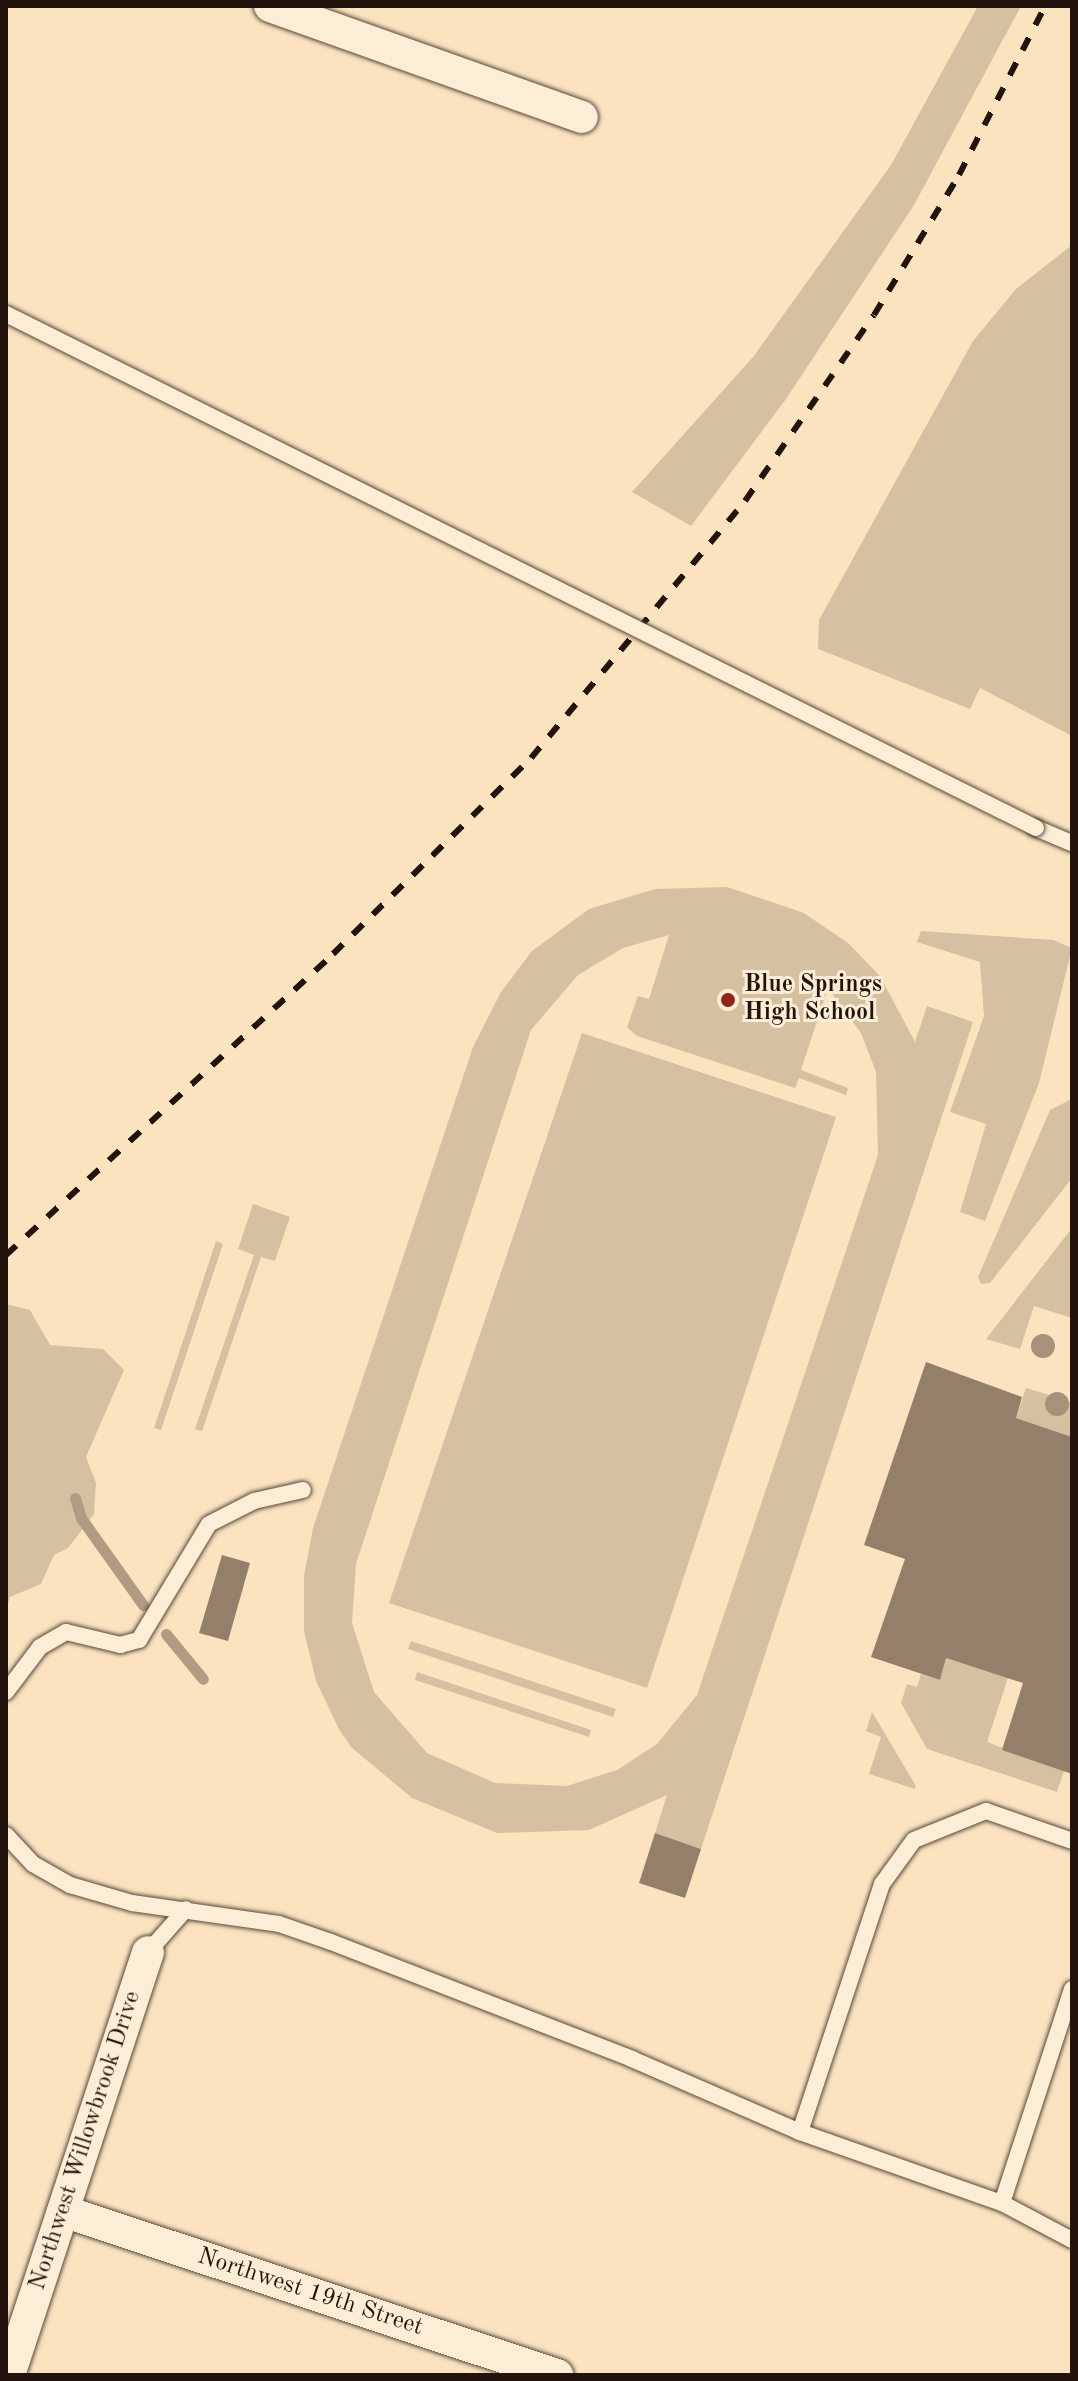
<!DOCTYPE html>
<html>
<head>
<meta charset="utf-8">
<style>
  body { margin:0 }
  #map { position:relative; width:1078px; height:2381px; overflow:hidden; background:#fbe3c0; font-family:"Old Standard TT",serif }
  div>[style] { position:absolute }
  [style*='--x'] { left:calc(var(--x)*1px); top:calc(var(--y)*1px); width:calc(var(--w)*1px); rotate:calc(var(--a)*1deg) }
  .green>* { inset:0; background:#d6c0a2 }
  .stream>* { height:11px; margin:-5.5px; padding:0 5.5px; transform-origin:5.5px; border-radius:5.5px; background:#b19c83 }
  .building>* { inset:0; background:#937f6a }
  .roads { filter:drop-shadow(0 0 2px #58473a) drop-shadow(0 0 2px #58473a) }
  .lane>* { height:16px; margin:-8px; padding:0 8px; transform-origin:8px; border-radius:8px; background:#fcedd6 }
  .street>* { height:32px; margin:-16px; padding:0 16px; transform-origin:16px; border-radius:16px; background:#fcedd6 }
  .rail>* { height:6px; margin-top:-3px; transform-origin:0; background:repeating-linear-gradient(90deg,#22130d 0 14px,transparent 0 28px) }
  .bridges { filter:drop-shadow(0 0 2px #58473a) drop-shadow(0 0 2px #58473a) }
  .lane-bridge>* { height:16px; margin:-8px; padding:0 8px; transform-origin:8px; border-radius:8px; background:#fcedd6 }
  .trees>* { width:24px; height:24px; margin:-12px; border-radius:50%; background:#a6927a }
  .dots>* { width:22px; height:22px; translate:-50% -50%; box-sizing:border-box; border:4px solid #fcedd6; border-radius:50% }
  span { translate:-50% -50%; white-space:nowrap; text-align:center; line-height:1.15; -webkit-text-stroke:6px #fcedd6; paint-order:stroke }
  .poi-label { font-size:24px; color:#22130d; font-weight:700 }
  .left { translate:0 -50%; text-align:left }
  .street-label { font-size:24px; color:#22130d }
  .frame { position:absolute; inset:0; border:8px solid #22130d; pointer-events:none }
</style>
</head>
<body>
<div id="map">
  <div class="green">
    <i style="clip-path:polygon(978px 6px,1021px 6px,914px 205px,786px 399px,691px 526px,632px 492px,753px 357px,891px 165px)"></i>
    <i style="clip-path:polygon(1072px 245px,1072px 736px,980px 688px,970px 709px,818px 649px,819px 620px,973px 341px,1016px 289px)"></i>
    <i style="clip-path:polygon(evenodd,727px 887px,804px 913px,848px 943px,880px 976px,915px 1042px,927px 1006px,973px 1022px,701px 1849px,655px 1833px,667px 1795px,589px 1830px,497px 1833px,412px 1798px,351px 1747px,339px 1729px,316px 1681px,304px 1631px,304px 1576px,313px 1528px,473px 1047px,501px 992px,532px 951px,589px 909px,655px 889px,727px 887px,669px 935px,649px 999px,638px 996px,627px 1027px,637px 1036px,795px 1088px,799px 1078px,846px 1095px,848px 1088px,801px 1070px,828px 988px,861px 1033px,876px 1072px,878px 1155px,697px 1695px,657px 1744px,617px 1770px,567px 1786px,495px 1783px,427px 1753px,374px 1692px,352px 1623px,356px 1564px,531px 1030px,578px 975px,623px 948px,669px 935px)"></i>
    <i style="clip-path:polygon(921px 931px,1053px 940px,1072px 948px,1039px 1083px,985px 1221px,960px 1212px,986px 1124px,950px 1112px,984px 1016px,980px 962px,917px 942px)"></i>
    <i style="clip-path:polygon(582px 1033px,836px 1117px,647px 1688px,389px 1603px)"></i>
    <i style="clip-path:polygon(1070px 1100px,1072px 1178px,990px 1283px,981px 1284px,978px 1277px,1050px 1110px)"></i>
    <i style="clip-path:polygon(253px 1204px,290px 1217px,275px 1261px,261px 1257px,202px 1431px,195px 1429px,254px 1255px,238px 1249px)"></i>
    <i style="clip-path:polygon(1072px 1228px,1072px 1318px,1034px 1306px,1020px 1349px,986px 1339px)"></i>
    <i style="clip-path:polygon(216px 1241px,223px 1244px,161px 1430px,154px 1428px)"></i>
    <i style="clip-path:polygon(6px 1304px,30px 1310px,50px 1345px,103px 1349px,124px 1370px,86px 1457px,96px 1483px,94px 1514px,68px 1548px,54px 1555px,41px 1584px,10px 1597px,6px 1609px)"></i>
    <i style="clip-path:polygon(1026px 1388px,1072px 1402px,1072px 1437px,1016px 1418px)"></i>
    <i style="clip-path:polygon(411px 1641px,616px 1709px,613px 1717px,408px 1649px)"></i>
    <i style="clip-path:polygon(946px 1658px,1008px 1678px,987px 1742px,1064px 1771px,1057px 1792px,927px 1749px,901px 1703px,907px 1684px,917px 1687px,921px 1674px,940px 1680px)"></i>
    <i style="clip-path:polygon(417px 1672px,591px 1730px,589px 1737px,415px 1680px)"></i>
    <i style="clip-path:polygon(872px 1712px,916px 1786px,915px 1789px,869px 1774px,881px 1737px,866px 1731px)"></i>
  </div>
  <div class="stream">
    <i style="--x:75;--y:1498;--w:21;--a:73"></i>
    <i style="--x:81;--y:1518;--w:107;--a:54.5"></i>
    <i style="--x:166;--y:1634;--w:58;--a:50.6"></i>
  </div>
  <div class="building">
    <i style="clip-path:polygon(926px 1362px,1022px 1397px,1016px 1418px,1072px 1437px,1072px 1774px,1002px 1750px,1023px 1683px,946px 1658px,940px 1680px,871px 1657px,905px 1559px,864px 1545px)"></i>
    <i style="clip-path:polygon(222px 1555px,250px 1563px,228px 1641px,199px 1633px)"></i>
    <i style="clip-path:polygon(655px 1833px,701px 1849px,685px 1898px,639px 1883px)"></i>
  </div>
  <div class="roads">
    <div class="lane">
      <i style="--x:1036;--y:828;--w:39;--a:23"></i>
      <i style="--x:6;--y:1692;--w:56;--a:-52.9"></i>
      <i style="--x:40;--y:1647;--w:30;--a:-30"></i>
      <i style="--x:66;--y:1632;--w:56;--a:13.5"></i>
      <i style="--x:120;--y:1645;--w:20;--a:-15"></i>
      <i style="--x:139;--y:1640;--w:135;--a:-58.9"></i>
      <i style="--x:209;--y:1524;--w:51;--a:-27.1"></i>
      <i style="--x:254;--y:1501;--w:50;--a:-12.7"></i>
      <i style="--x:6;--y:1835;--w:40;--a:47"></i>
      <i style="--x:33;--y:1864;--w:43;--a:29.6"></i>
      <i style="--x:70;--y:1885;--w:65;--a:16.2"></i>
      <i style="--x:132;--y:1903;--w:148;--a:8.1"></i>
      <i style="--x:279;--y:1924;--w:55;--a:19.1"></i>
      <i style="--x:331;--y:1942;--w:323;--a:21.2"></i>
      <i style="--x:632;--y:2059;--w:183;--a:23.5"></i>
      <i style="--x:800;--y:2132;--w:214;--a:19.4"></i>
      <i style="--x:1002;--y:2203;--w:79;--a:27.9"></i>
      <i style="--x:148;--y:1952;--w:57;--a:-48.5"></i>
      <i style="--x:800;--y:2132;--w:261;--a:-71.7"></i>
      <i style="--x:882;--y:1884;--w:54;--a:-54"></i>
      <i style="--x:914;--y:1840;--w:78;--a:-21.9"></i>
      <i style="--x:986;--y:1811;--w:91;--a:19.2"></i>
      <i style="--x:1002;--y:2203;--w:225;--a:-71.9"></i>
    </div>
    <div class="street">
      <i style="--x:270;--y:6;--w:331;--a:19.6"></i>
      <i style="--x:63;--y:2211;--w:521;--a:18.37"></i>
      <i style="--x:9;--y:2375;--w:445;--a:-71.8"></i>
    </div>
  </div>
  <div class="rail">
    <i style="--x:6;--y:1255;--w:444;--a:-42.6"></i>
    <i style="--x:333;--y:954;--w:279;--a:-44.7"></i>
    <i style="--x:531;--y:758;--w:334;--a:-50.2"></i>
    <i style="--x:745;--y:501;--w:226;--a:-55.3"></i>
    <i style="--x:874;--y:315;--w:164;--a:-58.7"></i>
    <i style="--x:959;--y:175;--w:190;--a:-63"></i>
  </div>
  <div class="bridges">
    <div class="lane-bridge">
      <i style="--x:6;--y:314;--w:1151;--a:26.52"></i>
    </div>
  </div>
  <div class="trees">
    <i style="left:1043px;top:1346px"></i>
    <i style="left:1057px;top:1404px"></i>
  </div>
  <div class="dots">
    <i style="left:728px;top:1000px;background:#8f2418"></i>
  </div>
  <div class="poi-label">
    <span class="left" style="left:744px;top:1000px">Blue Springs<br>High School</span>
  </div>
  <div class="street-label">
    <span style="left:86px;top:2141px;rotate:-72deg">Northwest Willowbrook Drive</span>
    <span style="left:310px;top:2293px;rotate:18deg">Northwest 19th Street</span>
  </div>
  <div class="frame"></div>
</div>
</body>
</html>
